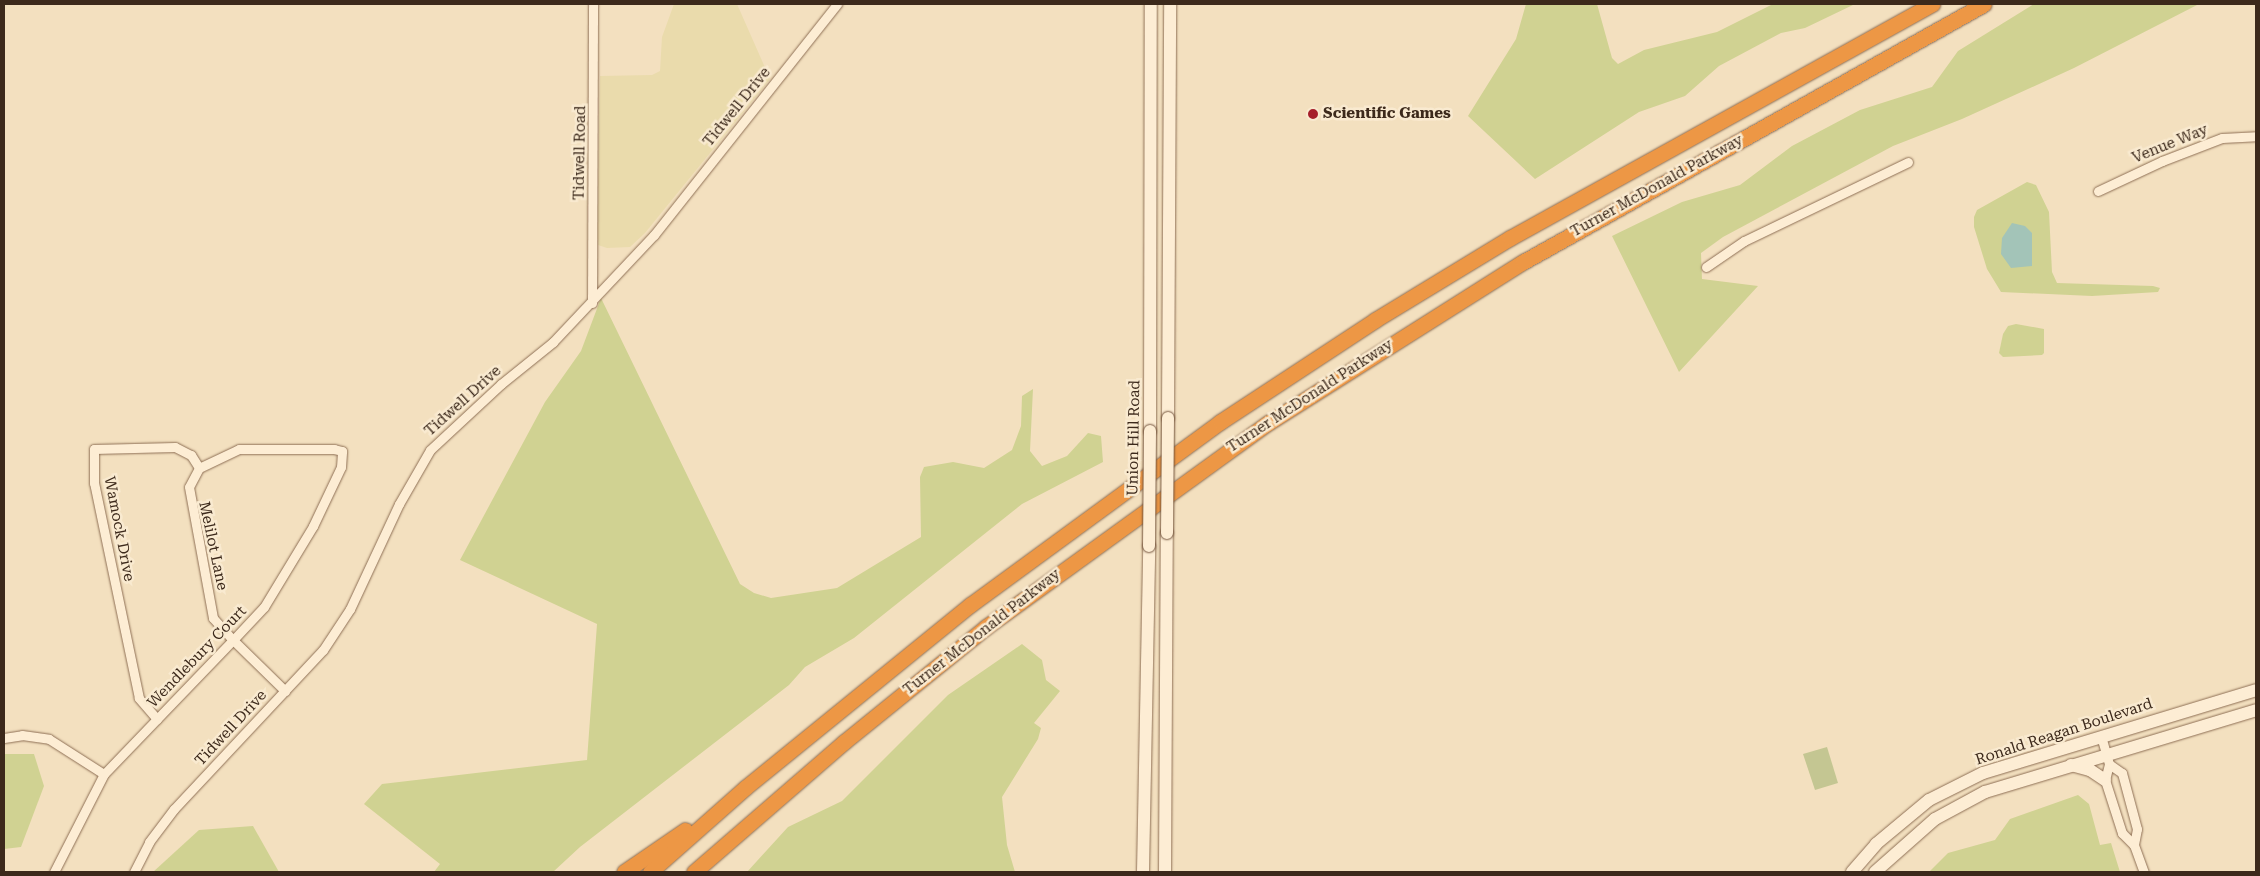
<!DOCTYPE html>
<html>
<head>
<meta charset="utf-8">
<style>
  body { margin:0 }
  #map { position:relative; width:2260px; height:876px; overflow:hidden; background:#f3e0bf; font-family:"Roboto Serif",serif }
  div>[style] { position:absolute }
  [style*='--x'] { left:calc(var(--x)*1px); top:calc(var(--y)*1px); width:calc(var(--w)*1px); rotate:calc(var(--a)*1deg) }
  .farmland>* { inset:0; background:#eadbac }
  .green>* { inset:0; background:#d0d292 }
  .cemetery>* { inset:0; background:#c4c692 }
  .water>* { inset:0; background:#a3c4b8 }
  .roads { filter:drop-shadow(0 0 1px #8e6f55) drop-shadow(0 0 1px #8e6f55) }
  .street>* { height:9px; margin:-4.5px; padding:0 4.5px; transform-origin:4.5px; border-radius:4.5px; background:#fdedd4 }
  .secondary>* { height:12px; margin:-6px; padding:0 6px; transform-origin:6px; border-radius:6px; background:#fdedd4 }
  .highway>* { height:15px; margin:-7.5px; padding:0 7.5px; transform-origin:7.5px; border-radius:7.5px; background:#ed9745 }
  .bridges { filter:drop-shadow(0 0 1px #705038) drop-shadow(0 0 1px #705038) }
  .secondary-bridge>* { height:12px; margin:-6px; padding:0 6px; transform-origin:6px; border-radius:6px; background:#fdedd4 }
  .dots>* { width:14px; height:14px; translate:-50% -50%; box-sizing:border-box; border:2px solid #f9ead0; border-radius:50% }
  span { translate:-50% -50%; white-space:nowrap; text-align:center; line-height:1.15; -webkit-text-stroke:5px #f9ead0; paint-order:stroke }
  .street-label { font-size:15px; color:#3c291b }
  .poi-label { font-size:15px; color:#3c291b; font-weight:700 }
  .left { translate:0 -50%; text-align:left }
  .frame { position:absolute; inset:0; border:5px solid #3c291b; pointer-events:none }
</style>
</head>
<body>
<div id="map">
  <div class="farmland">
    <i style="clip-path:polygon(674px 4px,737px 4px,770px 79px,645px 233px,630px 247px,607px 248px,598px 245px,597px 237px,600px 76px,652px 75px,660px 71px,662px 37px)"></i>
  </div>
  <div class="green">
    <i style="clip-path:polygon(1526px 4px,1597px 4px,1612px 58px,1618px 64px,1644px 50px,1717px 32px,1773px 4px,1855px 4px,1805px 28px,1781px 33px,1719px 66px,1685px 96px,1639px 112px,1535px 179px,1468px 116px,1516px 39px)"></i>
    <i style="clip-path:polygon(2034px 4px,2199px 4px,2074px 68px,1962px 119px,1893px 146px,1723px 237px,1701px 253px,1702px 279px,1758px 286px,1679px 372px,1612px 236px,1682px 202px,1740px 185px,1792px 146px,1860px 110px,1932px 87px,1958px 51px)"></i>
    <i style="clip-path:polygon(2027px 182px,2036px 185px,2049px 212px,2052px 272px,2057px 283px,2153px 286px,2160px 288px,2158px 292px,2092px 296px,2001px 292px,1987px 269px,1974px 227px,1974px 217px,1977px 210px)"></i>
    <i style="clip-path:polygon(601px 298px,740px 584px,754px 593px,771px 598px,837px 588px,921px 537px,920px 477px,924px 467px,953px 462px,984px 468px,1012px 450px,1021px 426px,1022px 396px,1033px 389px,1030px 451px,1042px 466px,1067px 456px,1088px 433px,1101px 436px,1103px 462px,1022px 504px,854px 638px,805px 667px,789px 685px,580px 847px,553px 872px,434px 872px,440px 864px,364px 804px,382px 784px,587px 760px,597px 624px,460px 560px,545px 402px,581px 351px)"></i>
    <i style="clip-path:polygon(2016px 324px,2044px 329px,2044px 353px,2042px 355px,2003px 357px,1999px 353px,2003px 334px,2008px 326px)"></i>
    <i style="clip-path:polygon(1022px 644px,1042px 660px,1046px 680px,1060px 691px,1034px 723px,1041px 728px,1038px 739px,1002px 797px,1007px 845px,1015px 872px,747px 872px,788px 827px,842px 801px,948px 695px)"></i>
    <i style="clip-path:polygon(4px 754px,34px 754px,44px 786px,21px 847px,4px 849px)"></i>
    <i style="clip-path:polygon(2078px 795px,2089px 804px,2100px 845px,2111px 843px,2120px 872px,1929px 872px,1948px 853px,1995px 840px,2010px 819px)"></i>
    <i style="clip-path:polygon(253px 826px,279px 872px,153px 872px,199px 830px)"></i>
  </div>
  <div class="cemetery">
    <i style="clip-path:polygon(1827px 747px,1838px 783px,1815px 790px,1803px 754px)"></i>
  </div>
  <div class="water">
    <i style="clip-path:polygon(2012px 223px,2025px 226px,2032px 233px,2032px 266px,2011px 268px,2001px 254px,2002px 238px)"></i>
  </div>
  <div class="roads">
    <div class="street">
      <i style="--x:2098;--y:191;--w:71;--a:-25.1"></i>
      <i style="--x:2162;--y:161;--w:64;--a:-21"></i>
      <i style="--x:2222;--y:138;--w:34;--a:-3"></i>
      <i style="--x:1706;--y:267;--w:46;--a:-34.4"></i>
      <i style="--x:1744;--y:241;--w:182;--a:-25.7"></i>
      <i style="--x:592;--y:303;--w:299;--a:-89.8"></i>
      <i style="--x:157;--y:719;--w:28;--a:-131"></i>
      <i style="--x:139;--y:698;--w:220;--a:-101.8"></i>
      <i style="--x:94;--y:483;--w:34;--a:-90"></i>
      <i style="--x:94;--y:449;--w:81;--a:-1.4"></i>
      <i style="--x:175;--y:447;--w:18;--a:27"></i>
      <i style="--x:191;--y:455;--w:15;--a:58"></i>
      <i style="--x:2101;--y:736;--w:29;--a:74"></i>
      <i style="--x:2109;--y:764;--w:16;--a:104"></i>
      <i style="--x:2105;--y:780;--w:56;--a:72.2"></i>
      <i style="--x:2122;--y:833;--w:17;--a:45"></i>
      <i style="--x:2134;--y:845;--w:29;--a:70"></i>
      <i style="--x:4;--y:738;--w:18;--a:-9"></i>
      <i style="--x:22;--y:735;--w:27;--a:8"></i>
      <i style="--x:49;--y:739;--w:65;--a:32.5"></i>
      <i style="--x:2109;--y:764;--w:16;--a:35"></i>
      <i style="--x:2122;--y:773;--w:58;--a:75"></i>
      <i style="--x:2137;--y:829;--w:16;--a:101"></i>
      <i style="--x:54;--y:872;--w:110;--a:-63"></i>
      <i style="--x:104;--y:774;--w:186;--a:-46.1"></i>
      <i style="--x:233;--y:640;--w:45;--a:-46.8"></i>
      <i style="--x:264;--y:607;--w:95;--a:-58.8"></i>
      <i style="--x:313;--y:526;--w:65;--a:-64.6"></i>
      <i style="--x:341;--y:467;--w:16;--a:-86"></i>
      <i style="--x:342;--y:451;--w:8;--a:-166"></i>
      <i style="--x:334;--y:449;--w:95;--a:180"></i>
      <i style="--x:239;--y:449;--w:44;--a:154.6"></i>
      <i style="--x:199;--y:468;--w:21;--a:118"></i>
      <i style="--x:189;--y:487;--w:133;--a:79.6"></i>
      <i style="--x:213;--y:618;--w:30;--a:48"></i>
      <i style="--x:233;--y:640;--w:73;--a:44.4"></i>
      <i style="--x:134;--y:872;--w:34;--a:-63"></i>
      <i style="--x:149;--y:842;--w:41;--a:-52.9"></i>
      <i style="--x:174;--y:809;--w:218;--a:-46.9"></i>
      <i style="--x:323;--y:650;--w:49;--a:-56.6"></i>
      <i style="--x:350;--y:609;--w:116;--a:-65"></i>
      <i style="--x:399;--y:504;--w:62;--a:-60.1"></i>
      <i style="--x:430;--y:450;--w:97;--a:-42.9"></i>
      <i style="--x:501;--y:384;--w:67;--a:-38.9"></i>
      <i style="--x:553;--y:342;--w:147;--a:-46.7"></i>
      <i style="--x:654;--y:235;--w:295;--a:-51.6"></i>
    </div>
    <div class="secondary">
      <i style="--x:1168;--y:418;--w:414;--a:-89.7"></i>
      <i style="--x:1150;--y:431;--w:427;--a:-89.9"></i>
      <i style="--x:2071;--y:765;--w:20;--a:15"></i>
      <i style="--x:2090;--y:770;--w:18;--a:34"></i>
      <i style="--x:1143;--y:872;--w:326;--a:-88.9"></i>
      <i style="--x:1165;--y:872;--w:339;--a:-89.7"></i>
      <i style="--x:1852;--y:872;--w:37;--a:-49"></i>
      <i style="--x:1876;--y:844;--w:69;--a:-39.7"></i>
      <i style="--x:1929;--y:800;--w:60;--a:-26.6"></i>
      <i style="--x:1983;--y:773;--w:285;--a:-16.9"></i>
      <i style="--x:1875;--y:872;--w:80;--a:-41.5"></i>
      <i style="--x:1935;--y:819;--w:57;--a:-28.4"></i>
      <i style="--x:1985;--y:792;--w:283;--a:-16.8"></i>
    </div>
    <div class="highway">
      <i style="--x:624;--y:872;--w:74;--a:-34.5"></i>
      <i style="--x:650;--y:872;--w:128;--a:-41.5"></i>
      <i style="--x:746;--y:787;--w:289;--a:-39.1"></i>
      <i style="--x:970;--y:605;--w:310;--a:-36.2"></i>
      <i style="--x:1220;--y:422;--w:186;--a:-33.3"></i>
      <i style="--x:1375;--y:320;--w:158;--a:-31.3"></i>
      <i style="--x:1510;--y:238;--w:483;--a:-29"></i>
      <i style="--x:694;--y:872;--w:198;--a:-40.9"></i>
      <i style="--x:844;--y:742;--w:183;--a:-39"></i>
      <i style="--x:986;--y:627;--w:348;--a:-35.9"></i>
      <i style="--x:1268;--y:423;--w:302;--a:-32.3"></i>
      <i style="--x:1523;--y:262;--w:528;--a:-29.23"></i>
    </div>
  </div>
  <div class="bridges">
    <div class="secondary-bridge">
      <i style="--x:1167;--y:533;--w:115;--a:-89.5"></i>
      <i style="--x:1149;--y:546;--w:115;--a:-89.5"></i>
    </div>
  </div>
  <div class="dots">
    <i style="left:1313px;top:114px;background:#a51e29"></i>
  </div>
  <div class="street-label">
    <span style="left:737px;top:107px;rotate:-51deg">Tidwell Drive</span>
    <span style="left:2170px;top:144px;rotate:-22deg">Venue Way</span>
    <span style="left:580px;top:153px;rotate:-89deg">Tidwell Road</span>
    <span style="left:1657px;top:186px;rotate:-29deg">Turner McDonald Parkway</span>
    <span style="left:1310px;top:396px;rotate:-33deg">Turner McDonald Parkway</span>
    <span style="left:463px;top:401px;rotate:-42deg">Tidwell Drive</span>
    <span style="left:1134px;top:438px;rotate:-89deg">Union Hill Road</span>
    <span style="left:119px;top:529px;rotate:79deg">Wamock Drive</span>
    <span style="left:213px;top:546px;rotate:78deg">Melilot Lane</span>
    <span style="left:982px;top:632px;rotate:-38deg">Turner McDonald Parkway</span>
    <span style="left:197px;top:657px;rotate:-46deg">Wendlebury Court</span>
    <span style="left:231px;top:728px;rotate:-47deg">Tidwell Drive</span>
    <span style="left:2064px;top:732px;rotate:-18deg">Ronald Reagan Boulevard</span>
  </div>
  <div class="poi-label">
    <span class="left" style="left:1323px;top:114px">Scientific Games</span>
  </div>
  <div class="frame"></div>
</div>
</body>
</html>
